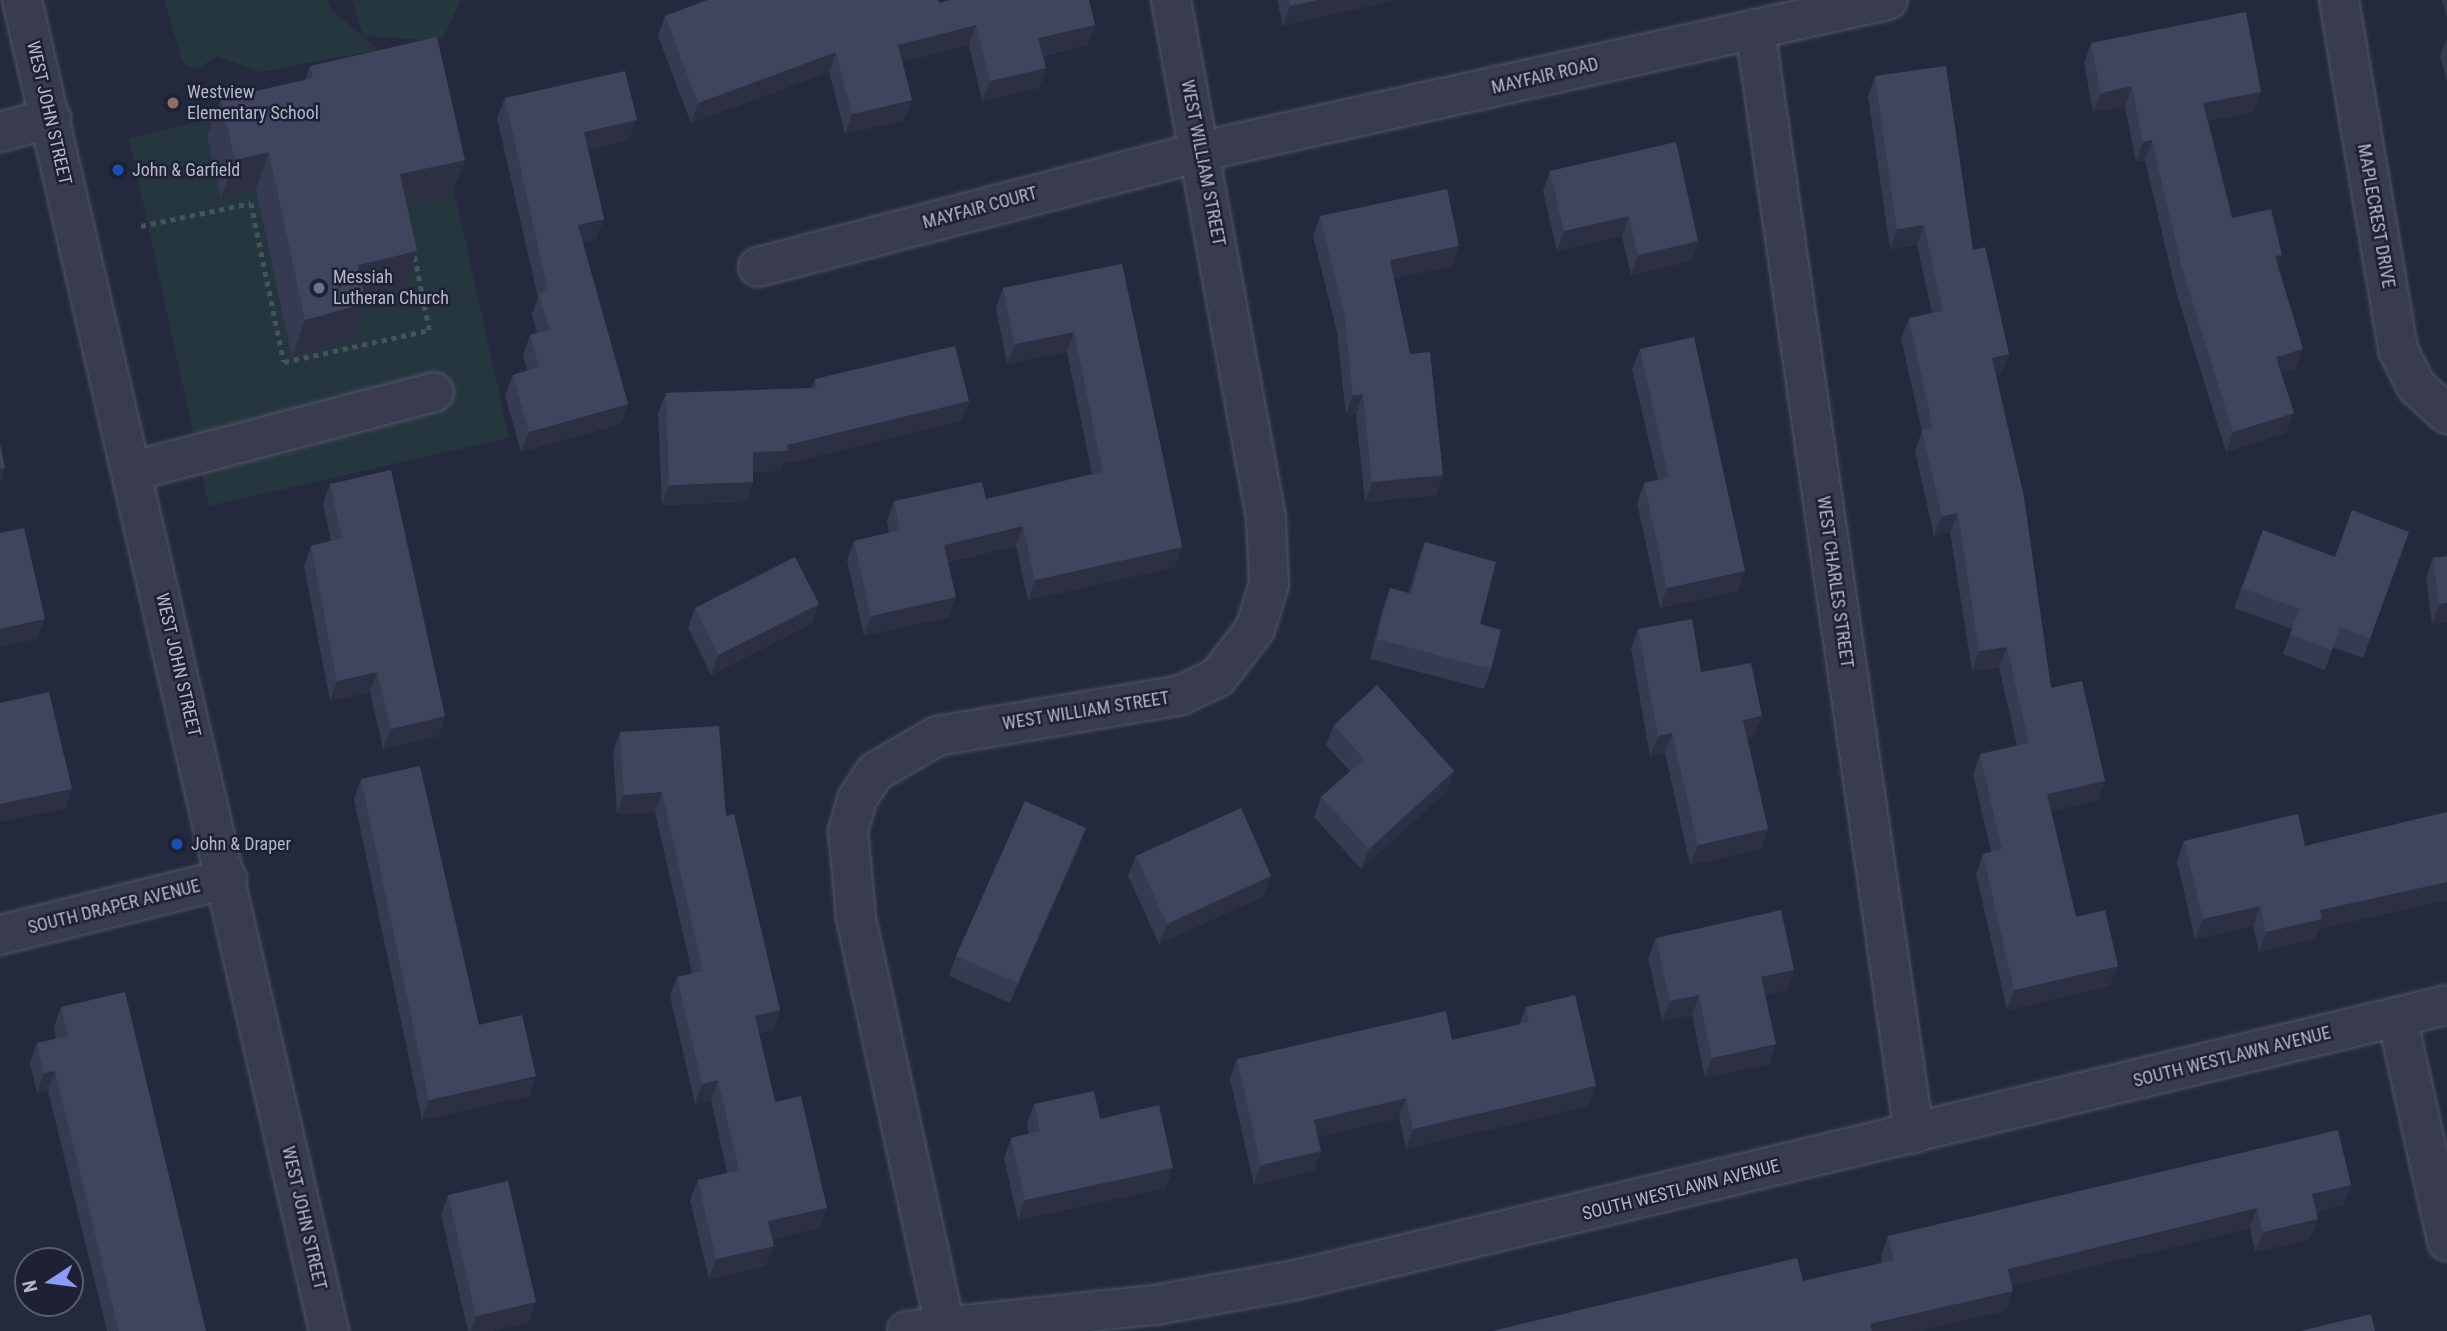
<!DOCTYPE html>
<html>
<head>
<meta charset="utf-8">
<style>
  body { margin:0 }
  #map { position:relative; width:2447px; height:1331px; overflow:hidden; background:#24293e; font-family:"Roboto Condensed",sans-serif }
  div>[style] { position:absolute }
  [style*='--x'] { left:calc(var(--x)*1px); top:calc(var(--y)*1px); width:calc(var(--w)*1px); rotate:calc(var(--a)*1deg) }
  .green>* { inset:0; background:#26363f }
  .path>* { height:4.5px; margin-top:-2.25px; transform-origin:0; background:repeating-linear-gradient(90deg,#44535c 0 5px,transparent 0 10px) }
  .roads { filter:drop-shadow(0 0 2px #535769) drop-shadow(0 0 2px #535769) }
  .minor>* { height:38px; margin:-19px; padding:0 19px; transform-origin:19px; border-radius:19px; background:#383c4e }
  .wall>* { inset:0; background:#373b51 }
  .shaded-wall>* { inset:0; background:#2d3042 }
  .building>* { inset:0; background:#40455e }
  .dots>* { width:19px; height:19px; translate:-50% -50%; box-sizing:border-box; border:4px solid #1d2133; border-radius:50% }
  span { translate:-50% -50%; white-space:nowrap; text-align:center; line-height:1.15; -webkit-text-stroke:5px #1d2133; paint-order:stroke }
  .street-label { font-size:18px; color:#b4b7c9 }
  .poi-label { font-size:18px; color:#b4b7c9 }
  .left { translate:0 -50%; text-align:left }
  .north { position:absolute; left:14px; top:1247px; width:70px; height:70px; box-sizing:border-box; background:#1d2133; border:2px solid #595d6f; border-radius:50%; rotate:257deg; font-size:19px; font-weight:700; line-height:28px; text-align:center; color:#b4b7c9 }
  .north::after { content:''; display:block; margin:auto; width:24px; height:32px; background:#8c9bf6; clip-path:polygon(50% 0,100% 100%,50% 72%,0 100%) }
</style>
</head>
<body>
<div id="map">
  <div class="green">
    <i style="clip-path:polygon(164px 0,328px 0,331px 10px,379px 50px,260px 72px,217px 56px,195px 70px,183px 63px)"></i>
    <i style="clip-path:polygon(352px 0,461px 0,443px 38px,423px 40px,363px 36px)"></i>
    <i style="clip-path:polygon(427px 69px,509px 438px,209px 506px,129px 138px)"></i>
  </div>
  <div class="path">
    <i style="--x:141;--y:226;--w:112;--a:-11.8"></i>
    <i style="--x:251;--y:203;--w:162;--a:78.3"></i>
    <i style="--x:284;--y:362;--w:148;--a:-12.4"></i>
    <i style="--x:429;--y:330;--w:76;--a:-101.3"></i>
  </div>
  <div class="roads">
    <div class="minor">
      <i style="--x:22;--y:0;--w:1366;--a:77.01"></i>
      <i style="--x:2339;--y:0;--w:355;--a:80.4"></i>
      <i style="--x:2398;--y:350;--w:40;--a:63.4"></i>
      <i style="--x:2416;--y:386;--w:42;--a:42.1"></i>
      <i style="--x:1755;--y:29;--w:1116;--a:81.81"></i>
      <i style="--x:0;--y:132;--w:53;--a:-15.4"></i>
      <i style="--x:758;--y:267;--w:459;--a:-14.6"></i>
      <i style="--x:1202;--y:151;--w:702;--a:-12.41"></i>
      <i style="--x:133;--y:471;--w:311;--a:-14.7"></i>
      <i style="--x:0;--y:935;--w:234;--a:-13.9"></i>
      <i style="--x:2397;--y:1017;--w:230;--a:77.4"></i>
      <i style="--x:907;--y:1331;--w:249;--a:-6"></i>
      <i style="--x:1155;--y:1305;--w:143;--a:-10.1"></i>
      <i style="--x:1296;--y:1280;--w:1183;--a:-13.44"></i>
      <i style="--x:946;--y:1331;--w:424;--a:-102.3"></i>
      <i style="--x:856;--y:917;--w:86;--a:-95.3"></i>
      <i style="--x:848;--y:831;--w:33;--a:-74"></i>
      <i style="--x:857;--y:799;--w:32;--a:-56"></i>
      <i style="--x:875;--y:772;--w:72;--a:-30.1"></i>
      <i style="--x:937;--y:736;--w:247;--a:-9.5"></i>
      <i style="--x:1181;--y:695;--w:41;--a:-25.9"></i>
      <i style="--x:1218;--y:677;--w:61;--a:-52.4"></i>
      <i style="--x:1255;--y:629;--w:47;--a:-72.7"></i>
      <i style="--x:1269;--y:584;--w:66;--a:-92.6"></i>
      <i style="--x:1266;--y:518;--w:527;--a:-100.39"></i>
    </div>
  </div>
  <div class="wall">
    <i style="clip-path:polygon(1277px 0,1391px 0,1390px 1px,1283px 26px)"></i>
    <i style="clip-path:polygon(2442px 0,2447px 0,2447px 17px)"></i>
    <i style="clip-path:polygon(939px 3px,1095px 25px,1087px 45px,1043px 56px,1046px 68px,1039px 88px,982px 101px,969px 45px,902px 62px,912px 100px,904px 120px,845px 134px,829px 72px,691px 123px,658px 36px,665px 16px)"></i>
    <i style="clip-path:polygon(2447px 38px,2447px 81px,2440px 57px)"></i>
    <i style="clip-path:polygon(2091px 43px,2254px 112px,2208px 121px,2232px 218px,2278px 266px,2296px 369px,2281px 373px,2286px 433px,2226px 452px,2175px 288px,2145px 160px,2136px 162px,2125px 106px,2093px 112px,2084px 63px)"></i>
    <i style="clip-path:polygon(310px 66px,465px 160px,451px 197px,407px 206px,404px 288px,365px 297px,366px 303px,353px 339px,292px 357px,256px 189px,221px 197px,207px 136px,221px 99px,305px 80px)"></i>
    <i style="clip-path:polygon(1875px 76px,1973px 250px,2009px 354px,2001px 374px,1996px 375px,2051px 688px,2098px 800px,2051px 811px,2076px 917px,2110px 986px,2007px 1010px,1976px 874px,1983px 854px,1991px 852px,1973px 774px,1980px 754px,2017px 746px,1999px 667px,1972px 671px,1950px 532px,1934px 536px,1915px 451px,1922px 431px,1901px 338px,1909px 318px,1932px 313px,1917px 245px,1890px 249px,1868px 96px)"></i>
    <i style="clip-path:polygon(505px 98px,629px 140px,588px 150px,604px 219px,596px 239px,582px 242px,628px 404px,621px 424px,521px 452px,505px 395px,513px 375px,527px 371px,523px 355px,530px 335px,537px 333px,532px 314px,538px 298px,497px 118px)"></i>
    <i style="clip-path:polygon(1550px 171px,1698px 241px,1691px 261px,1631px 275px,1622px 236px,1557px 251px,1543px 191px)"></i>
    <i style="clip-path:polygon(1320px 216px,1452px 266px,1394px 278px,1410px 354px,1443px 475px,1436px 495px,1365px 502px,1356px 414px,1346px 415px,1337px 332px,1313px 236px)"></i>
    <i style="clip-path:polygon(1122px 264px,1182px 547px,1175px 567px,1028px 600px,1016px 546px,948px 562px,949px 617px,864px 636px,847px 560px,854px 541px,889px 533px,887px 521px,894px 501px,986px 499px,1092px 474px,1067px 352px,1007px 364px,996px 308px,1003px 288px)"></i>
    <i style="clip-path:polygon(1640px 349px,1738px 591px,1660px 608px,1637px 503px,1644px 483px,1658px 480px,1632px 369px)"></i>
    <i style="clip-path:polygon(815px 379px,969px 401px,961px 421px,783px 464px,780px 471px,753px 472px,746px 502px,662px 505px,658px 413px,666px 393px,811px 388px)"></i>
    <i style="clip-path:polygon(330px 484px,445px 716px,438px 736px,383px 749px,370px 692px,330px 701px,304px 566px,311px 546px,331px 541px,323px 504px)"></i>
    <i style="clip-path:polygon(2263px 530px,2335px 557px,2409px 532px,2363px 658px,2333px 647px,2325px 670px,2283px 654px,2292px 629px,2234px 608px)"></i>
    <i style="clip-path:polygon(1425px 542px,1480px 624px,1491px 669px,1484px 689px,1370px 659px,1383px 608px,1390px 588px,1409px 593px,1418px 562px)"></i>
    <i style="clip-path:polygon(2433px 558px,2447px 622px,2432px 624px,2426px 578px)"></i>
    <i style="clip-path:polygon(819px 604px,811px 624px,711px 675px,688px 628px,695px 608px)"></i>
    <i style="clip-path:polygon(1638px 629px,1701px 672px,1754px 736px,1747px 738px,1768px 829px,1761px 849px,1690px 865px,1665px 753px,1650px 756px,1631px 649px)"></i>
    <i style="clip-path:polygon(1334px 725px,1447px 791px,1361px 869px,1314px 817px,1321px 797px,1350px 771px,1326px 745px)"></i>
    <i style="clip-path:polygon(620px 732px,726px 816px,780px 1010px,773px 1030px,759px 1033px,775px 1102px,820px 1228px,772px 1239px,766px 1266px,709px 1279px,690px 1200px,698px 1180px,727px 1173px,711px 1100px,695px 1104px,670px 996px,677px 977px,692px 973px,655px 812px,617px 814px,613px 752px)"></i>
    <i style="clip-path:polygon(361px 779px,479px 1025px,536px 1076px,529px 1096px,422px 1120px,354px 799px)"></i>
    <i style="clip-path:polygon(2447px 812px,2447px 900px,2318px 929px,2315px 939px,2259px 952px,2253px 926px,2195px 939px,2177px 861px,2184px 841px,2305px 846px)"></i>
    <i style="clip-path:polygon(1079px 848px,1010px 1003px,949px 976px,956px 956px)"></i>
    <i style="clip-path:polygon(1136px 856px,1271px 876px,1264px 896px,1159px 944px,1128px 876px)"></i>
    <i style="clip-path:polygon(1656px 938px,1787px 990px,1765px 995px,1776px 1044px,1769px 1064px,1705px 1078px,1692px 1015px,1662px 1021px,1648px 958px)"></i>
    <i style="clip-path:polygon(61px 1007px,206px 1331px,107px 1331px,48px 1091px,37px 1093px,30px 1063px,37px 1043px,56px 1039px,54px 1027px)"></i>
    <i style="clip-path:polygon(1526px 1007px,1589px 1106px,1406px 1149px,1399px 1118px,1318px 1137px,1314px 1171px,1254px 1185px,1230px 1079px,1237px 1059px,1452px 1040px,1519px 1025px)"></i>
    <i style="clip-path:polygon(1034px 1104px,1100px 1119px,1166px 1188px,1018px 1220px,1004px 1158px,1011px 1138px,1029px 1134px,1027px 1124px)"></i>
    <i style="clip-path:polygon(2351px 1185px,2343px 1205px,2316px 1212px,2310px 1239px,2255px 1252px,2250px 1228px,2012px 1286px,2006px 1311px,1803px 1281px,1882px 1263px,1881px 1255px,1888px 1236px)"></i>
    <i style="clip-path:polygon(448px 1195px,529px 1322px,491px 1331px,468px 1331px,441px 1215px)"></i>
  </div>
  <div class="shaded-wall">
    <i style="clip-path:polygon(1317px 0,1391px 0,1390px 1px,1283px 26px,1290px 6px)"></i>
    <i style="clip-path:polygon(976px 25px,969px 45px,890px 65px,898px 45px)"></i>
    <i style="clip-path:polygon(1095px 25px,1087px 45px,1031px 58px,1038px 38px)"></i>
    <i style="clip-path:polygon(836px 52px,829px 72px,691px 123px,698px 103px)"></i>
    <i style="clip-path:polygon(1046px 68px,1039px 88px,982px 101px,990px 81px)"></i>
    <i style="clip-path:polygon(2132px 86px,2125px 106px,2093px 112px,2101px 93px)"></i>
    <i style="clip-path:polygon(2261px 92px,2254px 112px,2196px 123px,2203px 103px)"></i>
    <i style="clip-path:polygon(912px 100px,904px 120px,845px 134px,852px 114px)"></i>
    <i style="clip-path:polygon(637px 120px,629px 140px,577px 152px,584px 132px)"></i>
    <i style="clip-path:polygon(2152px 140px,2145px 160px,2136px 162px,2143px 142px)"></i>
    <i style="clip-path:polygon(269px 152px,256px 189px,221px 197px,235px 160px)"></i>
    <i style="clip-path:polygon(465px 160px,451px 197px,387px 211px,400px 174px)"></i>
    <i style="clip-path:polygon(1629px 216px,1622px 236px,1557px 251px,1564px 231px)"></i>
    <i style="clip-path:polygon(604px 219px,596px 239px,570px 245px,578px 225px)"></i>
    <i style="clip-path:polygon(1924px 225px,1917px 245px,1890px 249px,1897px 229px)"></i>
    <i style="clip-path:polygon(1698px 241px,1691px 261px,1631px 275px,1638px 255px)"></i>
    <i style="clip-path:polygon(1459px 246px,1452px 266px,1383px 280px,1390px 260px)"></i>
    <i style="clip-path:polygon(417px 251px,404px 288px,344px 301px,358px 265px)"></i>
    <i style="clip-path:polygon(2282px 255px,2275px 275px,2275px 256px)"></i>
    <i style="clip-path:polygon(366px 303px,353px 339px,292px 357px,305px 320px)"></i>
    <i style="clip-path:polygon(1074px 332px,1067px 352px,1007px 364px,1015px 344px)"></i>
    <i style="clip-path:polygon(2303px 349px,2296px 369px,2269px 377px,2276px 357px)"></i>
    <i style="clip-path:polygon(2009px 354px,2001px 374px,1985px 378px,1992px 358px)"></i>
    <i style="clip-path:polygon(1363px 394px,1356px 414px,1346px 415px,1353px 395px)"></i>
    <i style="clip-path:polygon(969px 401px,961px 421px,783px 464px,780px 471px,745px 472px,753px 452px)"></i>
    <i style="clip-path:polygon(628px 404px,621px 424px,521px 452px,529px 432px)"></i>
    <i style="clip-path:polygon(2294px 413px,2286px 433px,2226px 452px,2233px 432px)"></i>
    <i style="clip-path:polygon(5px 468px,0 483px,0 469px)"></i>
    <i style="clip-path:polygon(1443px 475px,1436px 495px,1365px 502px,1372px 482px)"></i>
    <i style="clip-path:polygon(753px 482px,746px 502px,662px 505px,669px 485px)"></i>
    <i style="clip-path:polygon(1958px 513px,1950px 532px,1934px 536px,1942px 516px)"></i>
    <i style="clip-path:polygon(1023px 526px,1016px 546px,937px 564px,944px 545px)"></i>
    <i style="clip-path:polygon(1182px 547px,1175px 567px,1028px 600px,1035px 580px)"></i>
    <i style="clip-path:polygon(1745px 571px,1738px 591px,1660px 608px,1667px 588px)"></i>
    <i style="clip-path:polygon(956px 597px,949px 617px,864px 636px,871px 616px)"></i>
    <i style="clip-path:polygon(2447px 603px,2447px 622px,2432px 624px,2439px 604px)"></i>
    <i style="clip-path:polygon(819px 604px,811px 624px,711px 675px,718px 655px)"></i>
    <i style="clip-path:polygon(45px 619px,37px 639px,0 647px,0 629px)"></i>
    <i style="clip-path:polygon(2007px 647px,1999px 667px,1972px 671px,1979px 651px)"></i>
    <i style="clip-path:polygon(377px 672px,370px 692px,330px 701px,337px 681px)"></i>
    <i style="clip-path:polygon(445px 716px,438px 736px,383px 749px,391px 729px)"></i>
    <i style="clip-path:polygon(1762px 716px,1754px 736px,1736px 740px,1743px 720px)"></i>
    <i style="clip-path:polygon(1672px 733px,1665px 753px,1650px 756px,1658px 736px)"></i>
    <i style="clip-path:polygon(1454px 771px,1447px 791px,1361px 869px,1369px 849px)"></i>
    <i style="clip-path:polygon(2105px 781px,2098px 800px,2040px 814px,2047px 794px)"></i>
    <i style="clip-path:polygon(72px 789px,65px 809px,0 822px,0 804px)"></i>
    <i style="clip-path:polygon(662px 792px,655px 812px,617px 814px,624px 795px)"></i>
    <i style="clip-path:polygon(1086px 828px,1079px 848px,1010px 1003px,1018px 983px)"></i>
    <i style="clip-path:polygon(1768px 829px,1761px 849px,1690px 865px,1698px 845px)"></i>
    <i style="clip-path:polygon(1271px 876px,1264px 896px,1159px 944px,1167px 924px)"></i>
    <i style="clip-path:polygon(2447px 882px,2447px 900px,2318px 929px,2315px 939px,2259px 952px,2266px 932px,2320px 910px)"></i>
    <i style="clip-path:polygon(2260px 906px,2253px 926px,2195px 939px,2203px 919px)"></i>
    <i style="clip-path:polygon(2118px 966px,2110px 986px,2007px 1010px,2014px 990px)"></i>
    <i style="clip-path:polygon(1794px 970px,1787px 990px,1754px 997px,1761px 977px)"></i>
    <i style="clip-path:polygon(1699px 995px,1692px 1015px,1662px 1021px,1670px 1001px)"></i>
    <i style="clip-path:polygon(780px 1010px,773px 1030px,748px 1035px,755px 1016px)"></i>
    <i style="clip-path:polygon(1776px 1044px,1769px 1064px,1705px 1078px,1712px 1058px)"></i>
    <i style="clip-path:polygon(55px 1071px,48px 1091px,37px 1093px,44px 1073px)"></i>
    <i style="clip-path:polygon(536px 1076px,529px 1096px,422px 1120px,429px 1100px)"></i>
    <i style="clip-path:polygon(718px 1080px,711px 1100px,695px 1104px,702px 1084px)"></i>
    <i style="clip-path:polygon(1596px 1086px,1589px 1106px,1406px 1149px,1413px 1129px)"></i>
    <i style="clip-path:polygon(1406px 1098px,1399px 1118px,1307px 1140px,1314px 1120px)"></i>
    <i style="clip-path:polygon(1321px 1151px,1314px 1171px,1254px 1185px,1261px 1165px)"></i>
    <i style="clip-path:polygon(1173px 1168px,1166px 1188px,1018px 1220px,1025px 1200px)"></i>
    <i style="clip-path:polygon(2351px 1185px,2343px 1205px,2305px 1214px,2312px 1194px)"></i>
    <i style="clip-path:polygon(827px 1208px,820px 1228px,761px 1241px,768px 1221px)"></i>
    <i style="clip-path:polygon(2257px 1208px,2250px 1228px,2001px 1289px,2008px 1269px)"></i>
    <i style="clip-path:polygon(2318px 1219px,2310px 1239px,2255px 1252px,2263px 1232px)"></i>
    <i style="clip-path:polygon(774px 1246px,766px 1266px,709px 1279px,716px 1259px)"></i>
    <i style="clip-path:polygon(2013px 1291px,2006px 1311px,1919px 1331px,1868px 1331px,1870px 1324px)"></i>
    <i style="clip-path:polygon(536px 1302px,529px 1322px,491px 1331px,471px 1331px,476px 1316px)"></i>
  </div>
  <div class="building">
    <i style="clip-path:polygon(707px 0,938px 0,939px 3px,950px 0,1089px 0,1095px 25px,1038px 38px,1046px 68px,990px 81px,976px 25px,898px 45px,912px 100px,852px 114px,836px 52px,698px 103px,665px 16px)"></i>
    <i style="clip-path:polygon(1289px 0,1317px 0,1290px 6px)"></i>
    <i style="clip-path:polygon(2246px 12px,2261px 92px,2203px 103px,2232px 218px,2271px 209px,2282px 255px,2275px 256px,2303px 349px,2276px 357px,2294px 413px,2233px 432px,2182px 268px,2152px 140px,2143px 142px,2132px 86px,2101px 93px,2091px 43px)"></i>
    <i style="clip-path:polygon(437px 37px,465px 160px,400px 174px,417px 251px,358px 265px,366px 303px,305px 320px,269px 152px,235px 160px,221px 99px,313px 78px,310px 66px)"></i>
    <i style="clip-path:polygon(1946px 66px,1973px 250px,1985px 247px,2009px 354px,1992px 358px,2024px 497px,2051px 688px,2082px 681px,2105px 781px,2047px 794px,2076px 917px,2105px 910px,2118px 966px,2014px 990px,1983px 854px,2002px 849px,1980px 754px,2029px 743px,2007px 647px,1979px 651px,1958px 513px,1942px 516px,1922px 431px,1933px 428px,1909px 318px,1943px 311px,1924px 225px,1897px 229px,1875px 76px)"></i>
    <i style="clip-path:polygon(625px 71px,637px 120px,584px 132px,604px 219px,578px 225px,628px 404px,529px 432px,513px 375px,539px 367px,530px 335px,550px 330px,539px 294px,548px 291px,505px 98px)"></i>
    <i style="clip-path:polygon(1676px 142px,1698px 241px,1638px 255px,1629px 216px,1564px 231px,1550px 171px)"></i>
    <i style="clip-path:polygon(1447px 189px,1459px 246px,1390px 260px,1410px 354px,1430px 352px,1443px 475px,1372px 482px,1363px 394px,1353px 395px,1344px 312px,1320px 216px)"></i>
    <i style="clip-path:polygon(1122px 264px,1182px 547px,1035px 580px,1023px 526px,944px 545px,956px 597px,871px 616px,854px 541px,900px 530px,894px 501px,982px 482px,986px 499px,1103px 472px,1074px 332px,1015px 344px,1003px 288px)"></i>
    <i style="clip-path:polygon(1694px 337px,1745px 571px,1667px 588px,1644px 483px,1669px 478px,1640px 349px)"></i>
    <i style="clip-path:polygon(955px 346px,969px 401px,787px 445px,788px 451px,753px 452px,753px 482px,669px 485px,666px 393px,817px 388px,815px 379px)"></i>
    <i style="clip-path:polygon(0 444px,5px 468px,0 469px)"></i>
    <i style="clip-path:polygon(391px 470px,445px 716px,391px 729px,377px 672px,337px 681px,311px 546px,342px 538px,330px 484px)"></i>
    <i style="clip-path:polygon(2352px 510px,2409px 532px,2370px 638px,2340px 627px,2332px 650px,2290px 634px,2300px 609px,2242px 588px,2263px 530px,2335px 557px)"></i>
    <i style="clip-path:polygon(24px 528px,45px 619px,0 629px,0 533px)"></i>
    <i style="clip-path:polygon(1425px 542px,1496px 562px,1480px 624px,1501px 630px,1491px 669px,1377px 639px,1390px 588px,1411px 594px)"></i>
    <i style="clip-path:polygon(2447px 556px,2447px 603px,2439px 604px,2433px 558px)"></i>
    <i style="clip-path:polygon(795px 557px,819px 604px,718px 655px,695px 608px)"></i>
    <i style="clip-path:polygon(1692px 619px,1701px 672px,1751px 663px,1762px 716px,1743px 720px,1768px 829px,1698px 845px,1672px 733px,1658px 736px,1638px 629px)"></i>
    <i style="clip-path:polygon(1377px 685px,1454px 771px,1369px 849px,1321px 797px,1364px 759px,1334px 725px)"></i>
    <i style="clip-path:polygon(49px 692px,72px 789px,0 804px,0 703px)"></i>
    <i style="clip-path:polygon(719px 726px,726px 816px,734px 814px,780px 1010px,755px 1016px,775px 1102px,801px 1096px,827px 1208px,768px 1221px,774px 1246px,716px 1259px,698px 1180px,739px 1170px,718px 1080px,702px 1084px,677px 977px,703px 971px,662px 792px,624px 795px,620px 732px)"></i>
    <i style="clip-path:polygon(420px 766px,479px 1025px,522px 1015px,536px 1076px,429px 1100px,361px 779px)"></i>
    <i style="clip-path:polygon(1025px 801px,1086px 828px,1018px 983px,956px 956px)"></i>
    <i style="clip-path:polygon(1241px 808px,1271px 876px,1167px 924px,1136px 856px)"></i>
    <i style="clip-path:polygon(2447px 812px,2447px 882px,2320px 910px,2322px 919px,2266px 932px,2260px 906px,2203px 919px,2184px 841px,2298px 814px,2305px 846px)"></i>
    <i style="clip-path:polygon(1781px 910px,1794px 970px,1761px 977px,1776px 1044px,1712px 1058px,1699px 995px,1670px 1001px,1656px 938px)"></i>
    <i style="clip-path:polygon(125px 992px,206px 1331px,119px 1331px,55px 1071px,44px 1073px,37px 1043px,68px 1036px,61px 1007px)"></i>
    <i style="clip-path:polygon(1575px 995px,1596px 1086px,1413px 1129px,1406px 1098px,1314px 1120px,1321px 1151px,1261px 1165px,1237px 1059px,1446px 1011px,1452px 1040px,1529px 1022px,1526px 1007px)"></i>
    <i style="clip-path:polygon(1094px 1091px,1100px 1119px,1159px 1105px,1173px 1168px,1025px 1200px,1011px 1138px,1040px 1131px,1034px 1104px)"></i>
    <i style="clip-path:polygon(2338px 1130px,2351px 1185px,2312px 1194px,2318px 1219px,2263px 1232px,2257px 1208px,2008px 1269px,2013px 1291px,1870px 1324px,1872px 1331px,1492px 1331px,1797px 1258px,1803px 1281px,1894px 1260px,1888px 1236px)"></i>
    <i style="clip-path:polygon(508px 1181px,536px 1302px,476px 1316px,448px 1195px)"></i>
    <i style="clip-path:polygon(2371px 1314px,2375px 1331px,2300px 1331px)"></i>
  </div>
  <div class="dots">
    <i style="left:173px;top:103px;background:#8d6e63"></i>
    <i style="left:118px;top:170px;background:#1a4fb4"></i>
    <i style="left:319px;top:288px;background:#6b7280"></i>
    <i style="left:177px;top:844px;background:#1a4fb4"></i>
  </div>
  <div class="street-label">
    <span style="left:1545px;top:76px;rotate:-13deg">MAYFAIR ROAD</span>
    <span style="left:49px;top:113px;rotate:77deg">WEST JOHN STREET</span>
    <span style="left:1203px;top:163px;rotate:79deg">WEST WILLIAM STREET</span>
    <span style="left:980px;top:208px;rotate:-15deg">MAYFAIR COURT</span>
    <span style="left:2376px;top:216px;rotate:80deg">MAPLECREST DRIVE</span>
    <span style="left:1835px;top:582px;rotate:82deg">WEST CHARLES STREET</span>
    <span style="left:178px;top:665px;rotate:77deg">WEST JOHN STREET</span>
    <span style="left:1086px;top:711px;rotate:-9deg">WEST WILLIAM STREET</span>
    <span style="left:114px;top:907px;rotate:-14deg">SOUTH DRAPER AVENUE</span>
    <span style="left:2232px;top:1057px;rotate:-14deg">SOUTH WESTLAWN AVENUE</span>
    <span style="left:1681px;top:1190px;rotate:-14deg">SOUTH WESTLAWN AVENUE</span>
    <span style="left:304px;top:1218px;rotate:77deg">WEST JOHN STREET</span>
  </div>
  <div class="poi-label">
    <span class="left" style="left:187px;top:103px">Westview<br>Elementary School</span>
    <span class="left" style="left:132px;top:170px">John &amp; Garfield</span>
    <span class="left" style="left:333px;top:288px">Messiah<br>Lutheran Church</span>
    <span class="left" style="left:191px;top:844px">John &amp; Draper</span>
  </div>
  <div class="north">N</div>
</div>
</body>
</html>
